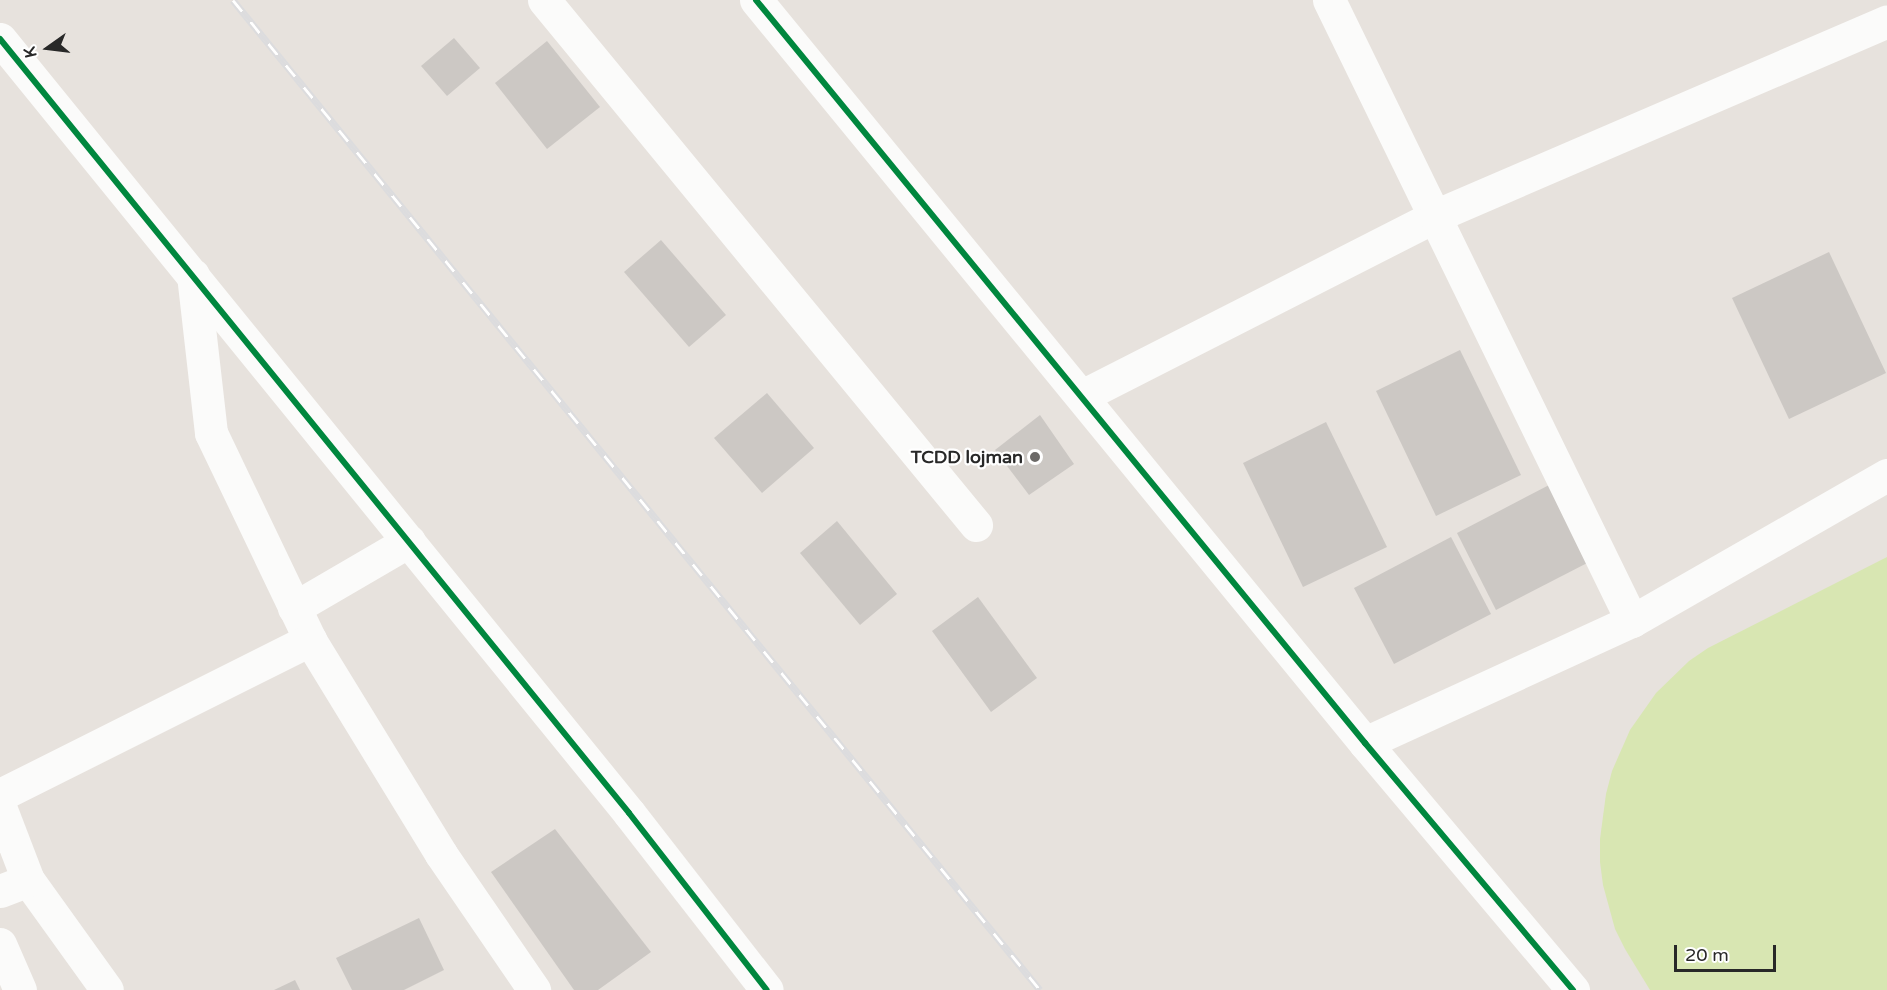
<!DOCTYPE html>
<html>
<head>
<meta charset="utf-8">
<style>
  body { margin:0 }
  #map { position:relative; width:1887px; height:990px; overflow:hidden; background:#e7e2dd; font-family:"Varela Round",sans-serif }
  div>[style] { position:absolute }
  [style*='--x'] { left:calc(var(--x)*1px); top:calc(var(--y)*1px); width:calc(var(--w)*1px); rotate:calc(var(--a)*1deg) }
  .pitch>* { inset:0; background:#d8e6b2 }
  .building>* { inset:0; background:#ccc8c4 }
  .minor>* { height:33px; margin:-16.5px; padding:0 16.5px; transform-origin:16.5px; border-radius:16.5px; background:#fbfbfa }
  .rail>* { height:7px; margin-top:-3.5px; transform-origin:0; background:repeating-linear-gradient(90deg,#fff 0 14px,#dcdcde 0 28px); box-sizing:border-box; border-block:2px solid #dcdcde }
  .cycleway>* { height:6px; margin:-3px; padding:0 3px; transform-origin:3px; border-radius:3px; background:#00873e }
  .dots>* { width:16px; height:16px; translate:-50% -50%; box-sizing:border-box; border:3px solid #fff; border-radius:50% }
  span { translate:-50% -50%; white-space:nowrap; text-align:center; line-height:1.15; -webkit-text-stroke:4.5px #fff; paint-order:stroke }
  .poi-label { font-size:18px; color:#282828; font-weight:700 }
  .right { translate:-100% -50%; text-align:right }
  .north { position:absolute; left:18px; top:18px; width:60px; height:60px; -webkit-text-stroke:4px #fff; paint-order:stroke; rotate:256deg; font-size:16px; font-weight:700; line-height:24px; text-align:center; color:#282828 }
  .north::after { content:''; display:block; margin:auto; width:21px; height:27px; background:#282828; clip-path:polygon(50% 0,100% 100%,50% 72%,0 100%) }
  .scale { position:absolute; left:1674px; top:945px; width:102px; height:27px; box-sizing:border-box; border:3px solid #282828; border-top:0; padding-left:8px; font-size:18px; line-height:21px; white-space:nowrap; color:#282828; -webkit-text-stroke:4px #fff; paint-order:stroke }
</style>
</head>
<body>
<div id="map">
  <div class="pitch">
    <i style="clip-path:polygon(1887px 557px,1887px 990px,1650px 990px,1625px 949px,1615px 929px,1603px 885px,1600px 862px,1600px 839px,1606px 794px,1612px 771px,1630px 730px,1656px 693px,1689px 661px,1708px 648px)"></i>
  </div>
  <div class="building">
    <i style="clip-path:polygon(454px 38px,480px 68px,447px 96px,421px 66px)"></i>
    <i style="clip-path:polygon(547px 41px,600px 107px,547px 149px,495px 83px)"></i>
    <i style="clip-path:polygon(661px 240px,726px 315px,689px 347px,624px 272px)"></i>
    <i style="clip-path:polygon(1829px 252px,1886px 373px,1789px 419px,1732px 298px)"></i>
    <i style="clip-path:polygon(1460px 350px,1521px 475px,1436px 516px,1376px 391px)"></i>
    <i style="clip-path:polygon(767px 393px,814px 448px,762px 493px,714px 438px)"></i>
    <i style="clip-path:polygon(1040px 415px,1074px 464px,1029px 495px,995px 450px)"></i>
    <i style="clip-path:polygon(1326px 422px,1387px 547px,1303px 587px,1243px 463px)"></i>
    <i style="clip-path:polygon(1553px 483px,1593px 560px,1496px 610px,1457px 533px)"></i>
    <i style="clip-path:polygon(837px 521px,897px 594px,860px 625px,800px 553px)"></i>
    <i style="clip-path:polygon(1451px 537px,1491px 614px,1394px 664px,1354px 588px)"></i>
    <i style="clip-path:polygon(978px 597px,1037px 678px,991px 712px,932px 631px)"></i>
    <i style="clip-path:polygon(555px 829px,651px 952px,598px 990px,574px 990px,491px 872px)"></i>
    <i style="clip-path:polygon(419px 918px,444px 970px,404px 990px,352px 990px,336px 958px)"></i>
    <i style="clip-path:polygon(295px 980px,300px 990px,274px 990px)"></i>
  </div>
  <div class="minor">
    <i style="--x:544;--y:0;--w:680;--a:50.55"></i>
    <i style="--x:756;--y:0;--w:961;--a:50.66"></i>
    <i style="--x:1365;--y:743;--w:323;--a:49.9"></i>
    <i style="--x:1329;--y:0;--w:691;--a:63.99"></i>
    <i style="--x:0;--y:39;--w:997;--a:50.9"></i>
    <i style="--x:629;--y:813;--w:224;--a:52.1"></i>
    <i style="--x:193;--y:275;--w:159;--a:83.5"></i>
    <i style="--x:211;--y:433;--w:229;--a:64.4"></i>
    <i style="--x:310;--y:640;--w:251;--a:58.5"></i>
    <i style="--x:441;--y:854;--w:165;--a:55.6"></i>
    <i style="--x:1082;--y:396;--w:396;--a:-27"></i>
    <i style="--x:1435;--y:216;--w:492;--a:-23.3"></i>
    <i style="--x:294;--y:608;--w:133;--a:-30.2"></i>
    <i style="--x:1365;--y:743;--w:294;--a:-24.6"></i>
    <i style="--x:1632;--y:621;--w:294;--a:-29.8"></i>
    <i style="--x:0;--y:795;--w:347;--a:-26.6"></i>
    <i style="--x:0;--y:807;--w:78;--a:69"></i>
    <i style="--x:28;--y:880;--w:135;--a:54.3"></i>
    <i style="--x:0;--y:891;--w:30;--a:-21"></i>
    <i style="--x:0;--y:944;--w:50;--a:66.5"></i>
  </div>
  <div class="rail">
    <i style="--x:233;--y:0;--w:1277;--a:50.81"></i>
  </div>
  <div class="cycleway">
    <i style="--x:756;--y:0;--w:961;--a:50.66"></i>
    <i style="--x:1365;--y:743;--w:323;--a:49.9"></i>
    <i style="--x:0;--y:39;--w:997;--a:50.9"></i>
    <i style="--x:629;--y:813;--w:224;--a:52.1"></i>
  </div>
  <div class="dots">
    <i style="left:1035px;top:457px;background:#6b6967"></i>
  </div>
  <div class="poi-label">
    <span class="right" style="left:1023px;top:457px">TCDD lojman</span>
  </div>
  <div class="north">K</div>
  <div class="scale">20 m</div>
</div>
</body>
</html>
